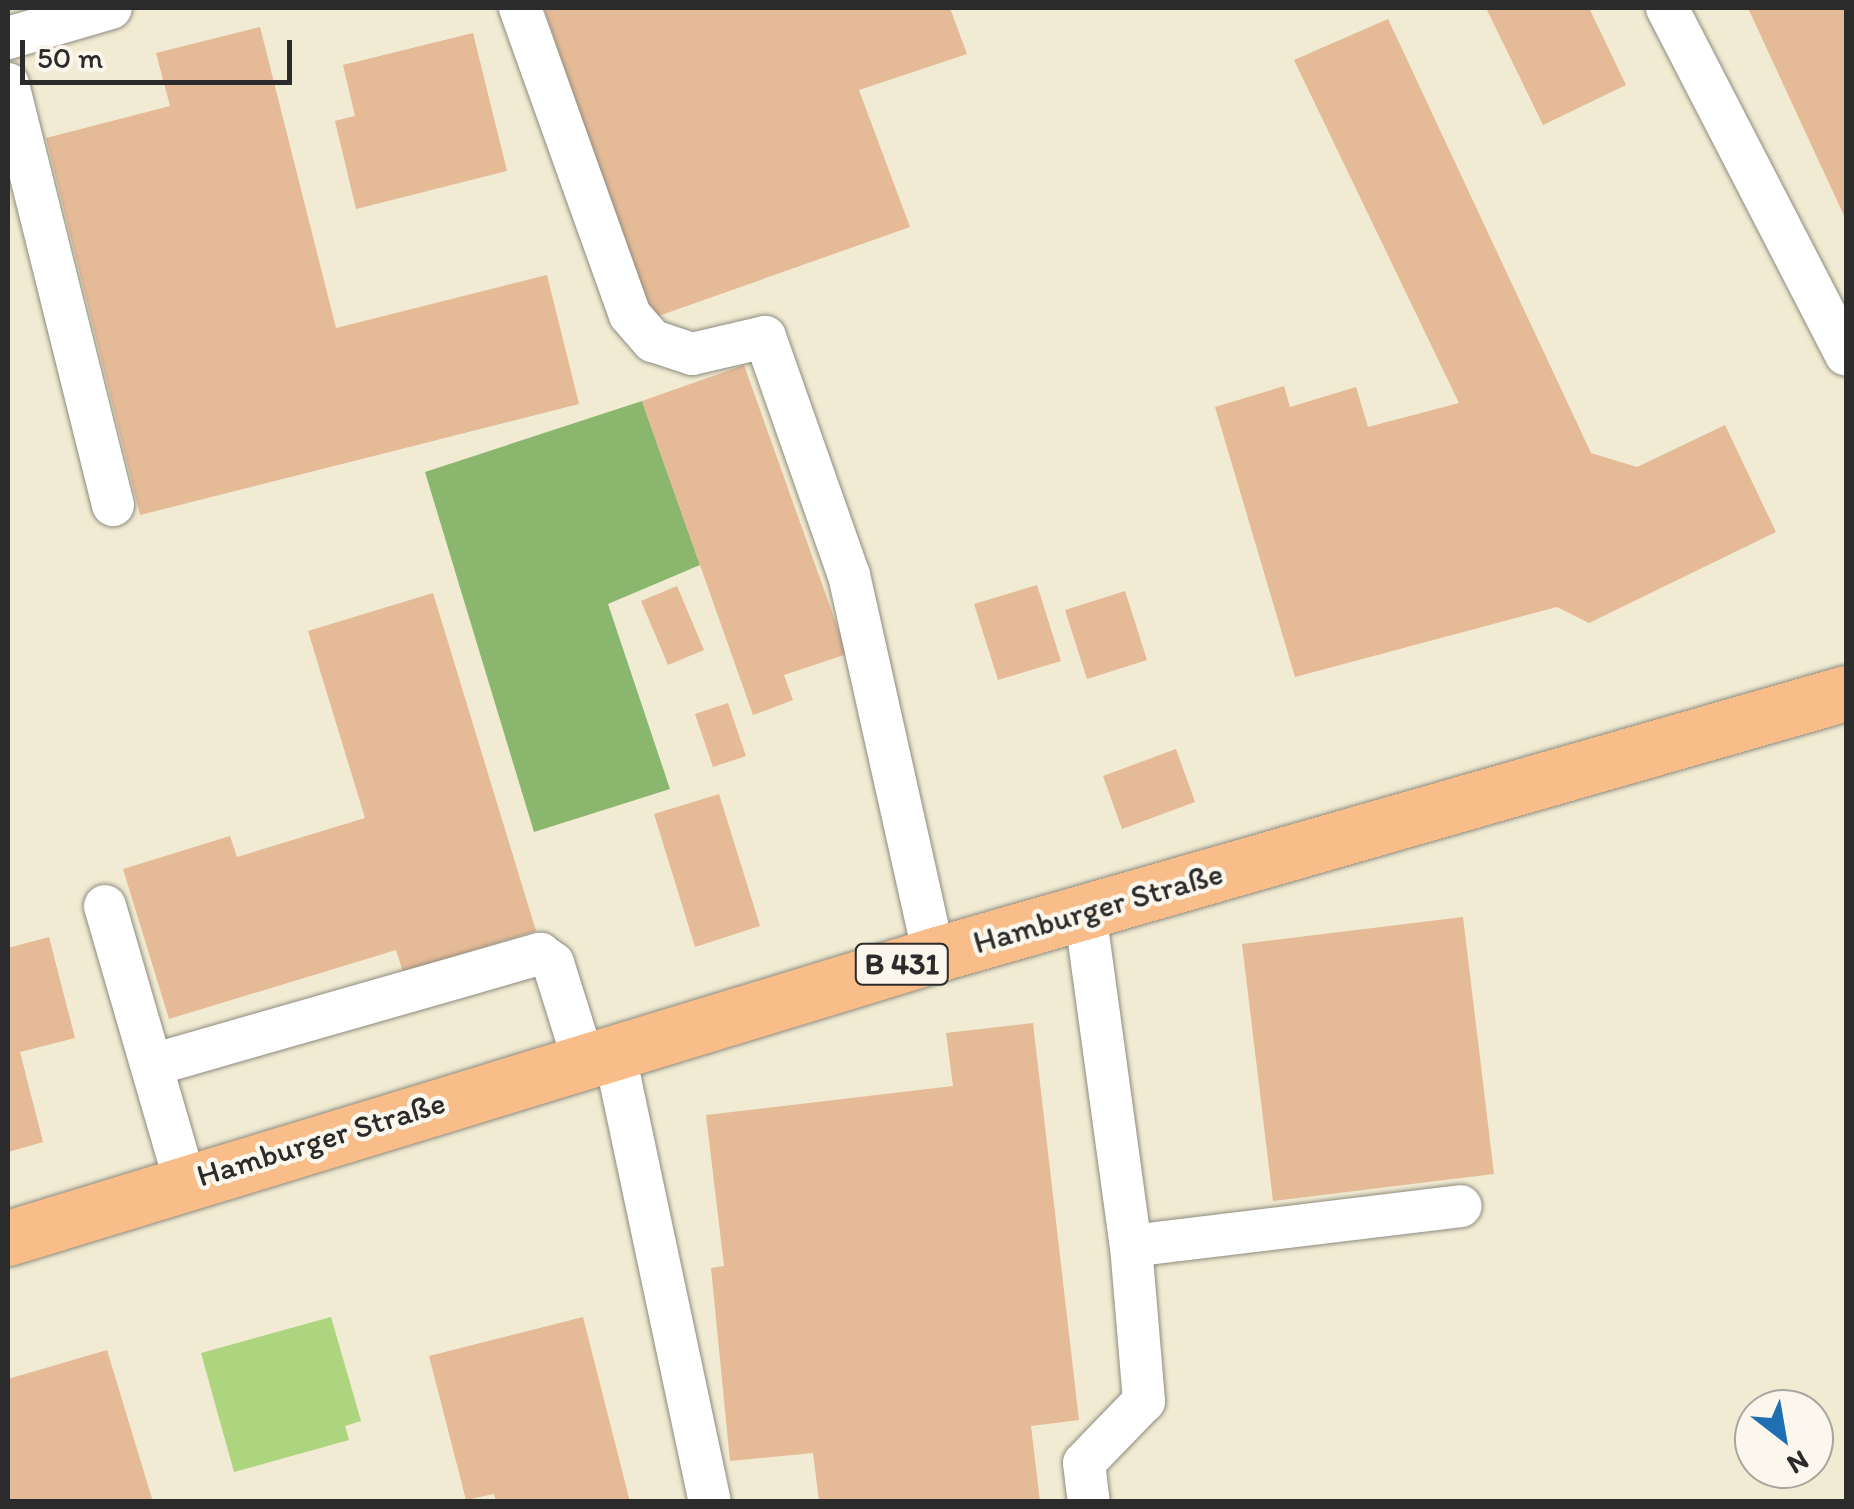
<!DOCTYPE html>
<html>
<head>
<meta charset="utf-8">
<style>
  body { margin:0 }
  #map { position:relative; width:1854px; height:1509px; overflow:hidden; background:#f1ebd3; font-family:Itim,sans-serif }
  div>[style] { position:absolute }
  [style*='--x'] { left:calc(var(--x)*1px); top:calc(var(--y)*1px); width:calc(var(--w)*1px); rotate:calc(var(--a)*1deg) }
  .green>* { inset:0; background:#add47e }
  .forest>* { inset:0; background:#8ab66d }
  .building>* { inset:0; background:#e5ba97 }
  .roads { filter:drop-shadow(0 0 2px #8e8b7f) drop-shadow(0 0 2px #8e8b7f) }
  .minor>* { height:42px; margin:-21px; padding:0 21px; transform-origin:21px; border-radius:21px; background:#fff }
  .major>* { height:55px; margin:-27.5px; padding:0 27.5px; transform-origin:27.5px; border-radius:27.5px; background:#f8bd89 }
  span { translate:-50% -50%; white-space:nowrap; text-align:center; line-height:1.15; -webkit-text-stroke:9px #fbf7ec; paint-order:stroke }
  .shield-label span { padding:2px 8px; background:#fbf7ec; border:2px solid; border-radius:8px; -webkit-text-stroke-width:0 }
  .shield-label { font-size:30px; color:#2b2b2b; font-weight:700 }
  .street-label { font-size:32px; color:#2b2b2b }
  .frame { position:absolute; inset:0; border:10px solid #2b2b2b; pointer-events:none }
  .north { position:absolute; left:1734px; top:1389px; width:100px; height:100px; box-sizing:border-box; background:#fbf7ec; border:2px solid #a8a59f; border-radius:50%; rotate:149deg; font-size:28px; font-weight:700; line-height:40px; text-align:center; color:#2b2b2b }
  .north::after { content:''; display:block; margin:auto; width:35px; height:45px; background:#1f6fb2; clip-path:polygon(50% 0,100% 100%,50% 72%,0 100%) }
  .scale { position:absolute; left:20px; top:40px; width:272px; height:45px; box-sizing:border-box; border:5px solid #2b2b2b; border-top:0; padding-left:12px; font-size:30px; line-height:35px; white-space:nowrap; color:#2b2b2b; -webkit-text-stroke:8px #fbf7ec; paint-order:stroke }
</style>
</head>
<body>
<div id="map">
  <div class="green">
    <i style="clip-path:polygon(331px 1317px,361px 1421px,345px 1426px,349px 1440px,234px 1472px,201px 1353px)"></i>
  </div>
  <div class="forest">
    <i style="clip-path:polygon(642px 401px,700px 565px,608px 604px,670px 789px,534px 832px,425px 472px)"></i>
  </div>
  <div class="building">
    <i style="clip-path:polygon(544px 8px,950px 8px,967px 54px,859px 90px,910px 227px,650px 319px)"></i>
    <i style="clip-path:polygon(1486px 8px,1589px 8px,1626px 85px,1543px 125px)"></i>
    <i style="clip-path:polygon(1748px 8px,1846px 8px,1846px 220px)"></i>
    <i style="clip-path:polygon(1388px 19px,1591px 453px,1637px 467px,1725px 425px,1776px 532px,1589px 623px,1557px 607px,1295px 677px,1215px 407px,1284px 386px,1290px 407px,1356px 387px,1368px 427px,1459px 403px,1294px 60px)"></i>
    <i style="clip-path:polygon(260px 27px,336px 328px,547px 275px,579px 404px,140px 515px,46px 138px,170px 106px,156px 53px)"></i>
    <i style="clip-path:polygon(473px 33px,507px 171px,356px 209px,335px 121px,355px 116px,343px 65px)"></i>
    <i style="clip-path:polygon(744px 365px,847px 654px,784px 675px,793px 700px,753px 715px,642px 401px)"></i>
    <i style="clip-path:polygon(1037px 585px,1061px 661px,998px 680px,974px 604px)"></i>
    <i style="clip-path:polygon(677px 586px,704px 650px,668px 665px,641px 601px)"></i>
    <i style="clip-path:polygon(1125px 591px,1147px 660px,1087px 679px,1065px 610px)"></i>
    <i style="clip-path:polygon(433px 593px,536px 931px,403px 972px,396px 950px,169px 1019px,123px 869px,230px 836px,237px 857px,365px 818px,308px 631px)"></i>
    <i style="clip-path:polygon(728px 703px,746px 756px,713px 767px,695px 714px)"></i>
    <i style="clip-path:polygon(1176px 749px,1195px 802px,1122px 829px,1103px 776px)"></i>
    <i style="clip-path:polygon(719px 794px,760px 926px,695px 947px,654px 814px)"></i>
    <i style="clip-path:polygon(1463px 917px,1494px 1174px,1273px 1201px,1242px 944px)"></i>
    <i style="clip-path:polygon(49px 937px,75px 1038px,20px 1052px,43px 1142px,8px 1152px,8px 948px)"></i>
    <i style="clip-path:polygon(1033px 1023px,1079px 1420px,1031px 1426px,1040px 1502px,819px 1502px,813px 1453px,730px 1461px,711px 1268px,724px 1266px,706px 1115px,953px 1086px,946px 1033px)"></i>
    <i style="clip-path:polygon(583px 1317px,630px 1502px,496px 1502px,494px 1494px,466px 1500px,429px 1356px)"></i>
    <i style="clip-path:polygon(107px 1350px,153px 1502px,8px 1502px,8px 1379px)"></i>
  </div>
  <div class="roads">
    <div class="minor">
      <i style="--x:520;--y:8;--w:326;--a:70.3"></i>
      <i style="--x:630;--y:315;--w:35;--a:49"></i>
      <i style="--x:653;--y:341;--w:41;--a:18.4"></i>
      <i style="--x:692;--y:354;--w:75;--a:-13.1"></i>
      <i style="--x:765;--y:337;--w:252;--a:70.6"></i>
      <i style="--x:849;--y:575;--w:389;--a:77.4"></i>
      <i style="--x:1667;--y:8;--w:390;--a:62.7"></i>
      <i style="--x:8;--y:38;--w:107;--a:-16.2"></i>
      <i style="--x:8;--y:84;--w:434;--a:76"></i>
      <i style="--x:105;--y:906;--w:286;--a:73.8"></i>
      <i style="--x:1085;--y:912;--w:337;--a:82.2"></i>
      <i style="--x:1131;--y:1246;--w:156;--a:85.2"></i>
      <i style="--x:1144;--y:1401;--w:86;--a:134.1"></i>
      <i style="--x:1084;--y:1463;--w:39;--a:83"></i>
      <i style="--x:614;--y:1051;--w:461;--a:78"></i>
      <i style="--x:152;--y:1065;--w:404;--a:-16"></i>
      <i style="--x:540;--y:954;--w:16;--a:35"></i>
      <i style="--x:553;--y:963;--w:101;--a:72.6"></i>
      <i style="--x:1131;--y:1246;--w:332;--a:-6.9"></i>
    </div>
    <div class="major">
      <i style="--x:8;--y:1238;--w:968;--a:-16.99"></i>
      <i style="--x:934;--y:955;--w:949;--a:-16.03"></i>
    </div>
  </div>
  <div class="shield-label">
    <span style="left:902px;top:964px">B 431</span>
  </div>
  <div class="street-label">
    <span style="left:1098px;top:908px;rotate:-16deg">Hamburger Straße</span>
    <span style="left:321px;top:1139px;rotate:-17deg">Hamburger Straße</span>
  </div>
  <div class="frame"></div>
  <div class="north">N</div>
  <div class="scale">50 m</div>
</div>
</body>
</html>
